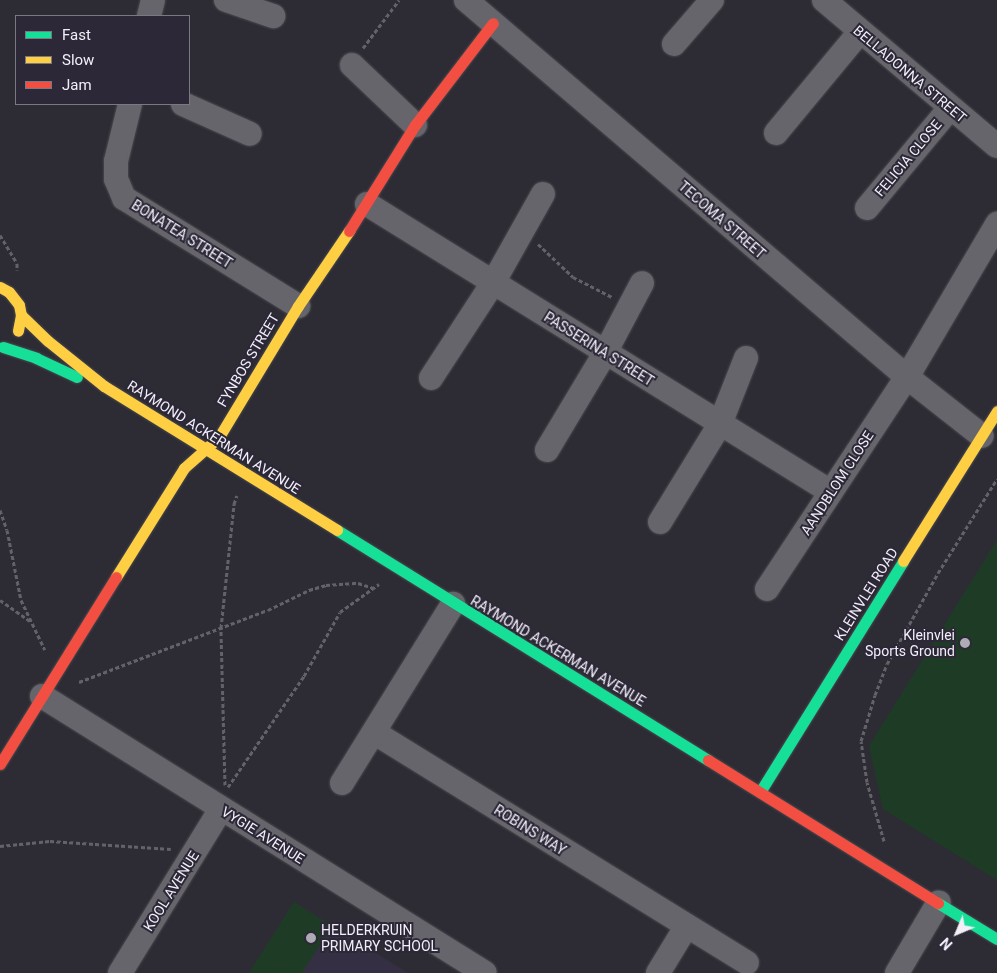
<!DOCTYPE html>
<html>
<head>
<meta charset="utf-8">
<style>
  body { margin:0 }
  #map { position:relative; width:997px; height:973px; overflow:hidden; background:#2d2c34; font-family:Roboto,sans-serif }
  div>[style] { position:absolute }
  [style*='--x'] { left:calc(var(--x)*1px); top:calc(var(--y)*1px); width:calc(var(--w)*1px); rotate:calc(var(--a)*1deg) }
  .built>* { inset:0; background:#352f44 }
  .green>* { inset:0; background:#1e3c25 }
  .path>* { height:3px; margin-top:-1.5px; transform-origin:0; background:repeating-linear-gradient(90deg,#636268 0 4px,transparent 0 6.5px) }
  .roads { filter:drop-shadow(0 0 1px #4a494f) drop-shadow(0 0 1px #4a494f) }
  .street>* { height:24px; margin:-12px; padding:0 12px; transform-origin:12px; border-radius:12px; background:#66656b }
  .fast>* { height:11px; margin:-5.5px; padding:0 5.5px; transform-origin:5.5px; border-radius:5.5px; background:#16e098 }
  .slow>* { height:11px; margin:-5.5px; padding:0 5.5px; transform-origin:5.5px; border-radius:5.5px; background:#ffcf43 }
  .jam>* { height:11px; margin:-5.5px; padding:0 5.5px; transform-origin:5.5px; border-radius:5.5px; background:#f24e42 }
  .dots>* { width:14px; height:14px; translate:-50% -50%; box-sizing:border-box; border:2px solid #2c2837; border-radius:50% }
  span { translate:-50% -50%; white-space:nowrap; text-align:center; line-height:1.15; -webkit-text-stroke:4px #2c2837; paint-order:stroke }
  .street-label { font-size:14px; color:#f2eff9 }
  .poi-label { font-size:14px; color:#f2eff9 }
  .right { translate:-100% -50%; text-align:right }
  .left { translate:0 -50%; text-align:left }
  .legend { position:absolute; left:15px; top:15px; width:175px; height:90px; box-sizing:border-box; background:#2c2837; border:1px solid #7b7885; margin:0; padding:6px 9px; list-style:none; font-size:15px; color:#f2eff9 }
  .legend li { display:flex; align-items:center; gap:10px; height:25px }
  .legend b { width:25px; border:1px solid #7b7885 }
  .north { position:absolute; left:932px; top:908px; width:50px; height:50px; -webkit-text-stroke:4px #2c2837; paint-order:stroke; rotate:225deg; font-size:14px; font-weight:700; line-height:20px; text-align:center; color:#f2eff9 }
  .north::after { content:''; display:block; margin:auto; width:18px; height:22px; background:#f2eff9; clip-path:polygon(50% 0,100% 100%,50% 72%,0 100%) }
</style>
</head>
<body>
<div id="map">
  <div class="built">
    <i style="clip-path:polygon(294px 902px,408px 973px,249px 973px)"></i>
  </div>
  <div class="green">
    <i style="clip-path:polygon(997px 540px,997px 880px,883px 809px,869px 746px)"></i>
    <i style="clip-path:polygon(294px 902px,332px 926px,302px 973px,249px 973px)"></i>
  </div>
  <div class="path">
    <i style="--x:363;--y:48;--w:60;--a:-53.1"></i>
    <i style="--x:0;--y:235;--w:33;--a:59"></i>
    <i style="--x:17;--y:263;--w:7;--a:90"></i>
    <i style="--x:538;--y:244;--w:48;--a:43.3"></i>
    <i style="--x:573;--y:277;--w:44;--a:27.1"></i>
    <i style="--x:0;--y:510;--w:21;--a:71"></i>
    <i style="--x:7;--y:530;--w:71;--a:78.7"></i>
    <i style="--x:21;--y:600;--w:55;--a:64.4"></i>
    <i style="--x:0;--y:600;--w:37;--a:35"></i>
    <i style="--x:79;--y:682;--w:202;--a:-20.9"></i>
    <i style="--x:268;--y:610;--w:46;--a:-26"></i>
    <i style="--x:309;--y:590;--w:18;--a:-16"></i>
    <i style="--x:326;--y:585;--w:32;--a:-4"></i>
    <i style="--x:358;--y:583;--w:16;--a:18"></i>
    <i style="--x:225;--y:785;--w:157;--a:-91.5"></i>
    <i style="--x:221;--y:628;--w:125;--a:-84"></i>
    <i style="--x:234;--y:504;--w:9;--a:-72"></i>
    <i style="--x:228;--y:787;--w:135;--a:-55.6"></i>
    <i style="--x:304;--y:676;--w:73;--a:-60.6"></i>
    <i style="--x:340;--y:612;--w:48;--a:-35.7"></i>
    <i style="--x:884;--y:841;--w:61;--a:-106.1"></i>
    <i style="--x:867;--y:782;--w:41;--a:-98.3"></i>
    <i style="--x:861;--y:741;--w:48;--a:-73.1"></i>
    <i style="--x:875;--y:695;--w:33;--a:-69"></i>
    <i style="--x:887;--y:664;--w:104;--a:-60.7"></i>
    <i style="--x:938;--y:573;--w:111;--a:-57.9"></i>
    <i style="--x:0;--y:846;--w:50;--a:-5.7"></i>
    <i style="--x:50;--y:841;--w:121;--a:3.8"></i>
  </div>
  <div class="roads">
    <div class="street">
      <i style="--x:226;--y:0;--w:50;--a:18.8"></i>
      <i style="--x:466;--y:0;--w:580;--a:40.53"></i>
      <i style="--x:907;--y:377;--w:95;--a:38.2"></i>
      <i style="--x:824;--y:0;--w:226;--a:40.2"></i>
      <i style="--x:149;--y:16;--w:16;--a:-76"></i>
      <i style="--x:674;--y:44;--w:58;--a:-49.2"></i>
      <i style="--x:352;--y:65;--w:87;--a:43.6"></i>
      <i style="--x:130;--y:104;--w:59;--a:103.8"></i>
      <i style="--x:116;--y:161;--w:18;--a:90"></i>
      <i style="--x:116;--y:179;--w:21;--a:67"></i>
      <i style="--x:124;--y:198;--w:205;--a:31.8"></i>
      <i style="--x:183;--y:104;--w:73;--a:24.1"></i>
      <i style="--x:776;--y:133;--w:131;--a:-50.3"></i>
      <i style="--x:367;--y:204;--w:546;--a:31.83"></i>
      <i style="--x:867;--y:208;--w:130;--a:-50.3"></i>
      <i style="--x:431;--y:378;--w:113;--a:-56.9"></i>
      <i style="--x:493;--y:283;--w:102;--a:-60.7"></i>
      <i style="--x:547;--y:450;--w:113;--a:-59.1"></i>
      <i style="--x:605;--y:353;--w:79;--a:-62.1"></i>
      <i style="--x:660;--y:522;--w:115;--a:-58.5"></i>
      <i style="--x:720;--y:424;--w:71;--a:-68.5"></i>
      <i style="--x:767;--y:589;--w:254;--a:-56.6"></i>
      <i style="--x:907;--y:377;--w:178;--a:-59.5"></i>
      <i style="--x:42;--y:696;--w:522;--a:32.02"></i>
      <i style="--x:375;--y:733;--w:437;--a:31.7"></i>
      <i style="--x:342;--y:783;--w:211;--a:-58.2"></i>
      <i style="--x:120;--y:973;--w:193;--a:-58.4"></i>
      <i style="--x:658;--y:973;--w:54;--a:-58.7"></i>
      <i style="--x:897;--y:973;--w:82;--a:-59.4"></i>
    </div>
    <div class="fast">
      <i style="--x:3;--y:347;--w:35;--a:18"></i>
      <i style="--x:36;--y:358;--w:45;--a:24.9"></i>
      <i style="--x:337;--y:530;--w:437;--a:31.8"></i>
      <i style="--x:760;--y:792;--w:272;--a:-58.2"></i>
      <i style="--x:938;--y:903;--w:69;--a:31.4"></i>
    </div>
    <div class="slow">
      <i style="--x:0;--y:287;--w:10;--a:29"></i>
      <i style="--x:9;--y:292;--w:16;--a:52"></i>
      <i style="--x:19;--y:305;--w:10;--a:79"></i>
      <i style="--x:21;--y:315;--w:16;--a:101"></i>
      <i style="--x:21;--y:315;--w:37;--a:44"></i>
      <i style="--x:48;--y:341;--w:72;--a:38.8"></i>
      <i style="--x:104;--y:386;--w:274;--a:31.7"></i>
      <i style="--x:903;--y:561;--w:177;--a:-57.9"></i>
      <i style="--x:116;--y:577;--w:128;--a:-58"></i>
      <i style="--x:184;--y:468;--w:47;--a:-41.5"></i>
      <i style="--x:219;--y:437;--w:153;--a:-58.9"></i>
      <i style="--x:298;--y:306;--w:91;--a:-55.8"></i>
    </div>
    <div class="jam">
      <i style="--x:349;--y:231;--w:125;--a:-58.1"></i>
      <i style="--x:415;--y:125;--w:128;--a:-52.6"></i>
      <i style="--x:708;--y:760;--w:271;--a:31.9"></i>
      <i style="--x:0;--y:764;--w:220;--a:-58.2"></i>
    </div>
  </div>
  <div class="dots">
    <i style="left:965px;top:643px;background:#adabb4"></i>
    <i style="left:311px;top:938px;background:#adabb4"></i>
  </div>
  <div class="street-label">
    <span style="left:910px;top:74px;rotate:40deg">BELLADONNA STREET</span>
    <span style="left:908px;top:158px;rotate:-50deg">FELICIA CLOSE</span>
    <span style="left:722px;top:220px;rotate:41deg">TECOMA STREET</span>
    <span style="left:182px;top:234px;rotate:32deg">BONATEA STREET</span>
    <span style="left:599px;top:349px;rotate:32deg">PASSERINA STREET</span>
    <span style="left:248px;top:360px;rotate:-59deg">FYNBOS STREET</span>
    <span style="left:214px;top:437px;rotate:32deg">RAYMOND ACKERMAN AVENUE</span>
    <span style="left:837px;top:483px;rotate:-57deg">AANDBLOM CLOSE</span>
    <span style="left:866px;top:594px;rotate:-58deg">KLEINVLEI ROAD</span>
    <span style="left:558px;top:651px;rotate:31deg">RAYMOND ACKERMAN AVENUE</span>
    <span style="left:530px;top:830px;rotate:32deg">ROBINS WAY</span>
    <span style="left:263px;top:835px;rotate:32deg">VYGIE AVENUE</span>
    <span style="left:171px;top:891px;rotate:-58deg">KOOL AVENUE</span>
  </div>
  <div class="poi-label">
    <span class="right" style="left:955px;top:643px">Kleinvlei<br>Sports Ground</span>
    <span class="left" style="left:321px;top:938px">HELDERKRUIN<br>PRIMARY SCHOOL</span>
  </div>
  <ul class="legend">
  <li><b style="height:6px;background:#16e098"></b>Fast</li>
  <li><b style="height:6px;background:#ffcf43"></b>Slow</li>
  <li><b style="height:6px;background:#f24e42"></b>Jam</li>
  </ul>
  <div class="north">N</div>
</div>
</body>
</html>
